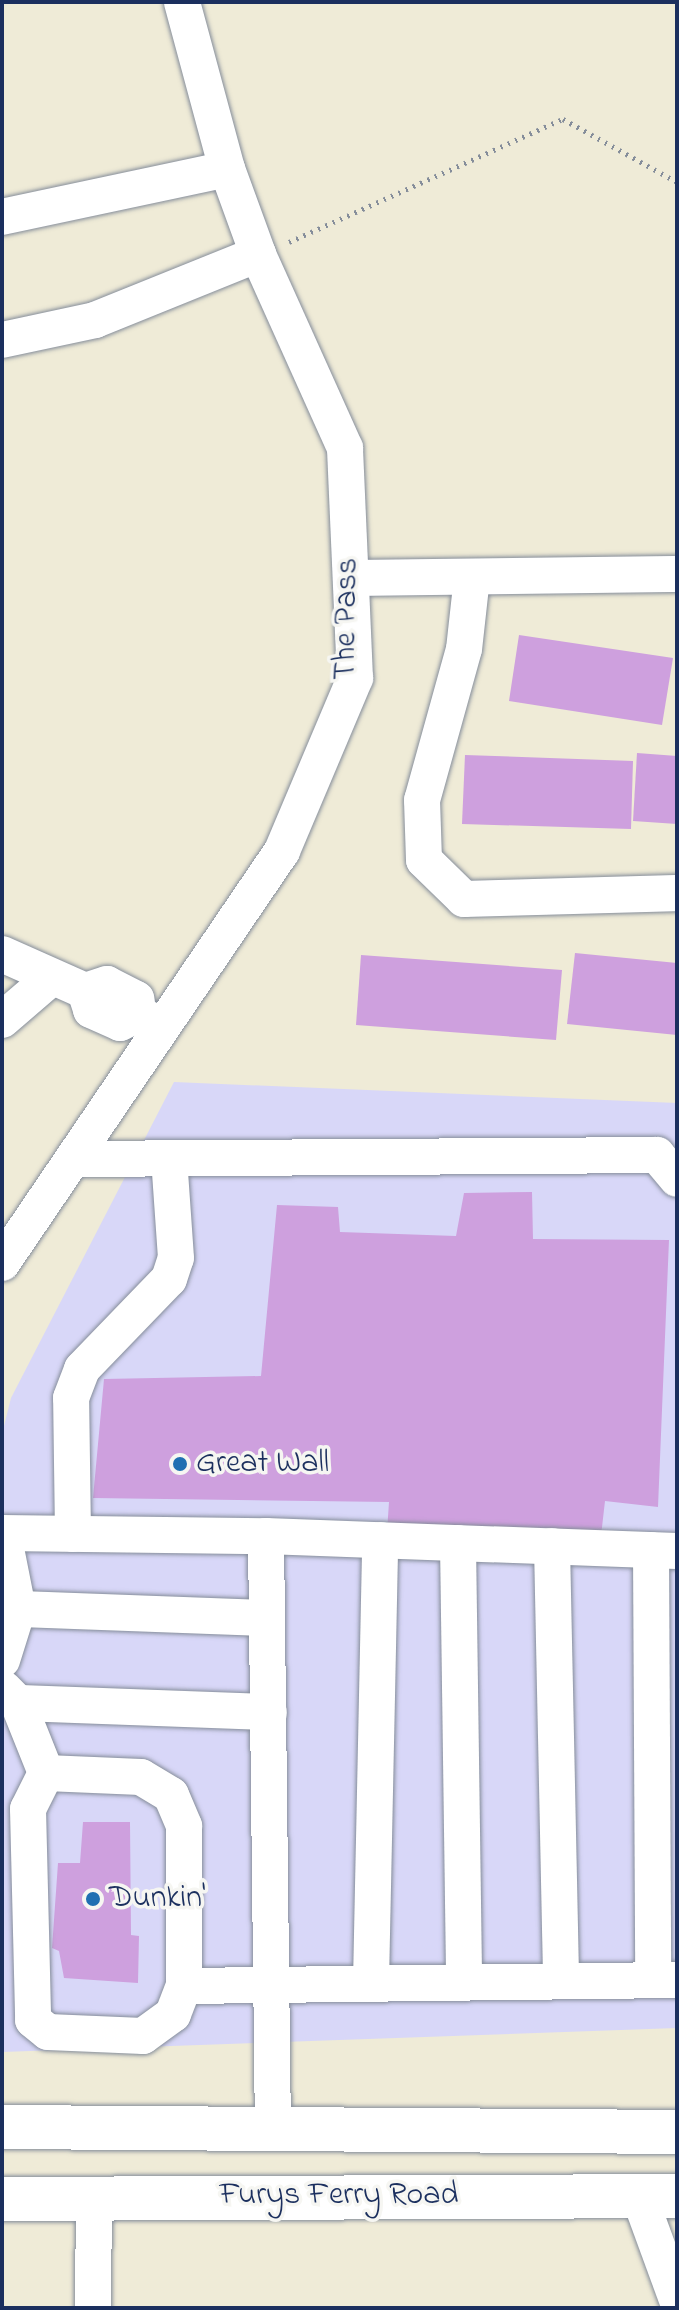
<!DOCTYPE html>
<html>
<head>
<meta charset="utf-8">
<style>
  body { margin:0 }
  #map { position:relative; width:679px; height:2310px; overflow:hidden; background:#efebd7; font-family:"Indie Flower",sans-serif }
  div>[style] { position:absolute }
  [style*='--x'] { left:calc(var(--x)*1px); top:calc(var(--y)*1px); width:calc(var(--w)*1px); rotate:calc(var(--a)*1deg) }
  .built>* { inset:0; background:#d8d7f8 }
  .building>* { inset:0; background:#cea0de }
  .path>* { height:5px; margin-top:-2.5px; transform-origin:0; background:repeating-linear-gradient(90deg,#858d9a 0 2px,transparent 0 8px) }
  .roads { filter:drop-shadow(0 0 2px #858d9a) drop-shadow(0 0 2px #858d9a) }
  .minor>* { height:36px; margin:-18px; padding:0 18px; transform-origin:18px; border-radius:18px; background:#fff }
  .major>* { height:44px; margin:-22px; padding:0 22px; transform-origin:22px; border-radius:22px; background:#fff }
  .dots>* { width:22px; height:22px; translate:-50% -50%; box-sizing:border-box; border:4px solid #f6f6f2; border-radius:50% }
  span { translate:-50% -50%; white-space:nowrap; text-align:center; line-height:1.15; -webkit-text-stroke:7px #f6f6f2; paint-order:stroke }
  .street-label { font-size:32px; color:#1b2f5e }
  .poi-label { font-size:32px; color:#1b2f5e }
  .left { translate:0 -50%; text-align:left }
  .frame { position:absolute; inset:0; border:4px solid #1b2f5e; pointer-events:none }
</style>
</head>
<body>
<div id="map">
  <div class="built">
    <i style="clip-path:polygon(174px 1082px,677px 1103px,677px 2028px,2px 2052px,2px 1434px,11px 1398px)"></i>
  </div>
  <div class="building">
    <i style="clip-path:polygon(519px 635px,673px 658px,662px 725px,509px 701px)"></i>
    <i style="clip-path:polygon(637px 753px,677px 756px,677px 824px,633px 821px)"></i>
    <i style="clip-path:polygon(465px 755px,633px 761px,631px 829px,462px 824px)"></i>
    <i style="clip-path:polygon(575px 953px,677px 963px,677px 1035px,567px 1024px)"></i>
    <i style="clip-path:polygon(361px 955px,562px 970px,556px 1040px,356px 1025px)"></i>
    <i style="clip-path:polygon(532px 1192px,533px 1239px,669px 1240px,658px 1507px,605px 1501px,601px 1536px,387px 1532px,389px 1502px,93px 1498px,104px 1379px,261px 1376px,277px 1205px,338px 1207px,340px 1232px,456px 1236px,464px 1193px)"></i>
    <i style="clip-path:polygon(83px 1822px,130px 1822px,131px 1935px,139px 1936px,138px 1983px,64px 1978px,59px 1951px,52px 1948px,58px 1863px,80px 1863px)"></i>
  </div>
  <div class="path">
    <i style="--x:289;--y:242;--w:300;--a:-24.2"></i>
    <i style="--x:563;--y:119;--w:130;--a:28.9"></i>
  </div>
  <div class="roads">
    <div class="minor">
      <i style="--x:2;--y:217;--w:230;--a:-12"></i>
      <i style="--x:2;--y:340;--w:95;--a:-12.1"></i>
      <i style="--x:95;--y:320;--w:176;--a:-22"></i>
      <i style="--x:472;--y:577;--w:72;--a:96.3"></i>
      <i style="--x:464;--y:649;--w:157;--a:105.5"></i>
      <i style="--x:422;--y:800;--w:60;--a:88.1"></i>
      <i style="--x:424;--y:860;--w:56;--a:44.3"></i>
      <i style="--x:464;--y:899;--w:213;--a:-1.6"></i>
      <i style="--x:351;--y:578;--w:324;--a:-0.7"></i>
      <i style="--x:2;--y:954;--w:91;--a:24"></i>
      <i style="--x:85;--y:991;--w:23;--a:-18"></i>
      <i style="--x:107;--y:984;--w:33;--a:27"></i>
      <i style="--x:136;--y:999;--w:15;--a:79"></i>
      <i style="--x:85;--y:991;--w:20;--a:72"></i>
      <i style="--x:91;--y:1010;--w:32;--a:24"></i>
      <i style="--x:120;--y:1023;--w:21;--a:-25"></i>
      <i style="--x:139;--y:1014;--w:22;--a:27"></i>
      <i style="--x:2;--y:1020;--w:65;--a:-40.6"></i>
      <i style="--x:73;--y:1159;--w:584;--a:-0.39"></i>
      <i style="--x:657;--y:1155;--w:31;--a:50"></i>
      <i style="--x:2;--y:1263;--w:498;--a:-55.8"></i>
      <i style="--x:282;--y:851;--w:188;--a:-67.1"></i>
      <i style="--x:355;--y:678;--w:230;--a:-92.5"></i>
      <i style="--x:345;--y:448;--w:213;--a:-114.2"></i>
      <i style="--x:258;--y:254;--w:90;--a:-110"></i>
      <i style="--x:227;--y:169;--w:173;--a:-105.1"></i>
      <i style="--x:2;--y:1533;--w:264;--a:0.7"></i>
      <i style="--x:266;--y:1536;--w:411;--a:2.1"></i>
      <i style="--x:73;--y:1534;--w:136;--a:-90.8"></i>
      <i style="--x:71;--y:1398;--w:31;--a:-69"></i>
      <i style="--x:82;--y:1369;--w:125;--a:-46"></i>
      <i style="--x:169;--y:1279;--w:22;--a:-72"></i>
      <i style="--x:176;--y:1258;--w:100;--a:-94"></i>
      <i style="--x:266;--y:1536;--w:595;--a:89.33"></i>
      <i style="--x:458;--y:1543;--w:438;--a:89.2"></i>
      <i style="--x:552;--y:1546;--w:435;--a:88.8"></i>
      <i style="--x:651;--y:1550;--w:430;--a:89.7"></i>
      <i style="--x:18;--y:1609;--w:249;--a:2.1"></i>
      <i style="--x:2;--y:1660;--w:53;--a:-72.6"></i>
      <i style="--x:18;--y:1609;--w:77;--a:-101.2"></i>
      <i style="--x:4;--y:1689;--w:20;--a:45"></i>
      <i style="--x:18;--y:1703;--w:251;--a:2.1"></i>
      <i style="--x:18;--y:1703;--w:75;--a:68.2"></i>
      <i style="--x:46;--y:1773;--w:40;--a:116.6"></i>
      <i style="--x:28;--y:1809;--w:211;--a:88.6"></i>
      <i style="--x:33;--y:2020;--w:19;--a:39"></i>
      <i style="--x:48;--y:2032;--w:95;--a:2.4"></i>
      <i style="--x:143;--y:2036;--w:37;--a:-36"></i>
      <i style="--x:173;--y:2014;--w:30;--a:-69"></i>
      <i style="--x:184;--y:1986;--w:493;--a:-0.7"></i>
      <i style="--x:46;--y:1773;--w:95;--a:2.4"></i>
      <i style="--x:141;--y:1777;--w:35;--a:31"></i>
      <i style="--x:171;--y:1795;--w:34;--a:67"></i>
      <i style="--x:184;--y:1826;--w:160;--a:90"></i>
      <i style="--x:371;--y:1982;--w:442;--a:-88.8"></i>
      <i style="--x:639;--y:2196;--w:111;--a:69.9"></i>
      <i style="--x:93;--y:2308;--w:110;--a:-89.5"></i>
    </div>
    <div class="major">
      <i style="--x:2;--y:2127;--w:675;--a:0.42"></i>
      <i style="--x:2;--y:2199;--w:675;--a:-0.25"></i>
    </div>
  </div>
  <div class="dots">
    <i style="left:180px;top:1464px;background:#1f6fb2"></i>
    <i style="left:93px;top:1899px;background:#1f6fb2"></i>
  </div>
  <div class="street-label">
    <span style="left:348px;top:619px;rotate:-89deg">The Pass</span>
    <span style="left:339px;top:2196px">Furys Ferry Road</span>
  </div>
  <div class="poi-label">
    <span class="left" style="left:196px;top:1464px">Great Wall</span>
    <span class="left" style="left:109px;top:1899px">Dunkin'</span>
  </div>
  <div class="frame"></div>
</div>
</body>
</html>
